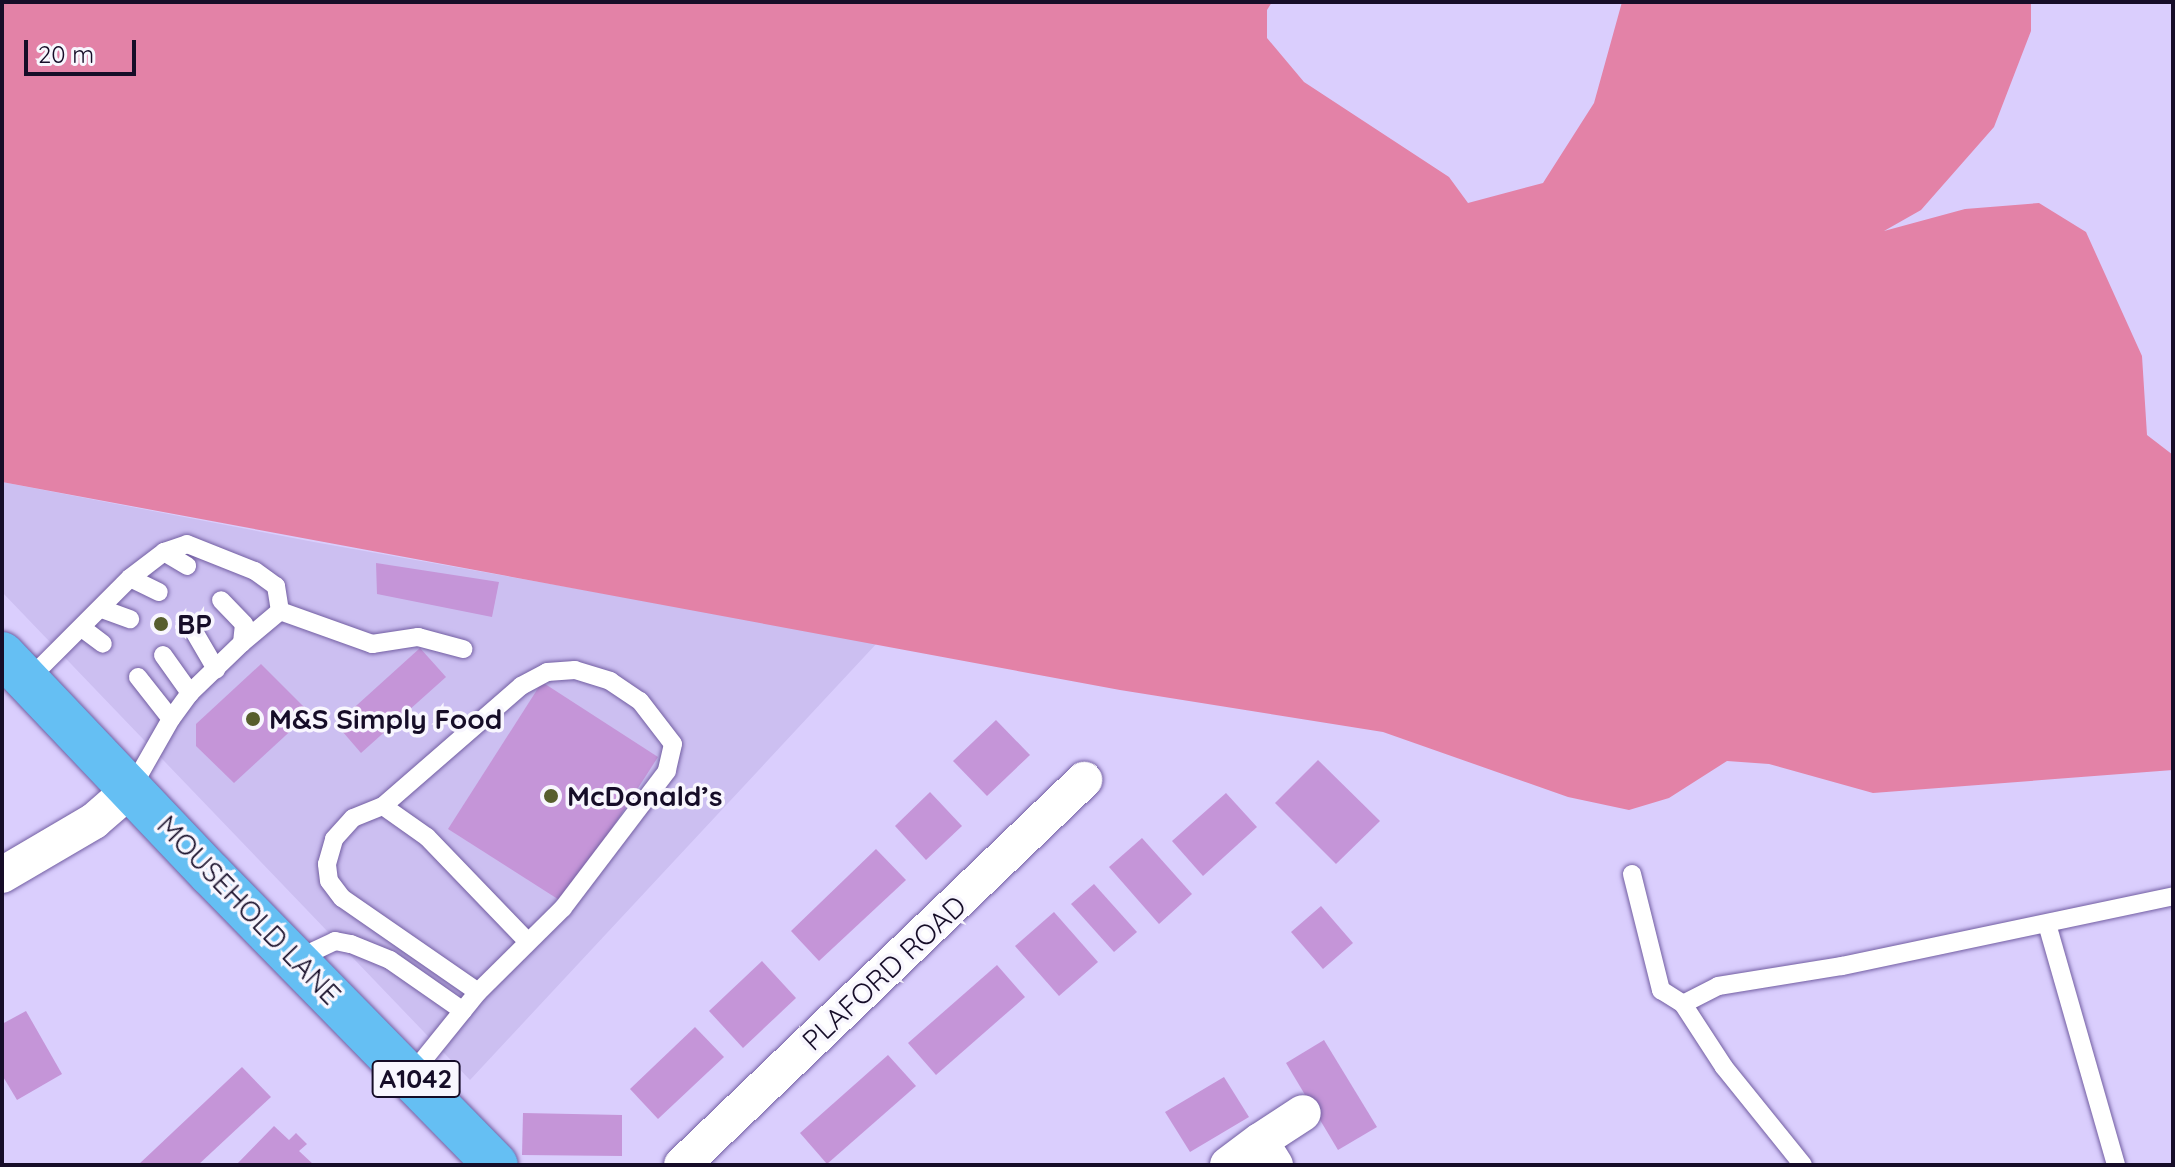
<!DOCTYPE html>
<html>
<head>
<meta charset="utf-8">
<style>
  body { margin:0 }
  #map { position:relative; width:2175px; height:1167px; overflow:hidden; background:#dacefd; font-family:Quicksand,sans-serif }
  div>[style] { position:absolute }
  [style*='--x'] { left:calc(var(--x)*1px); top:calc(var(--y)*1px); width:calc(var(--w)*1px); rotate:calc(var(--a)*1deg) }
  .built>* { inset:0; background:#ccbff1 }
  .forest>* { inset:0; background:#e382a7 }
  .building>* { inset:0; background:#c595d8 }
  .roads { filter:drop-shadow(0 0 2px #725ea2) drop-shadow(0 0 2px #725ea2) }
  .lane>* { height:18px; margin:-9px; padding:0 9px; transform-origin:9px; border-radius:9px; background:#fff }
  .street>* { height:36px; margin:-18px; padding:0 18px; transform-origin:18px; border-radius:18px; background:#fff }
  .highway>* { height:44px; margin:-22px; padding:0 22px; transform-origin:22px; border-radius:22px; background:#65bff3 }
  .dots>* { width:22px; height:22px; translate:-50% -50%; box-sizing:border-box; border:4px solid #f8f6fe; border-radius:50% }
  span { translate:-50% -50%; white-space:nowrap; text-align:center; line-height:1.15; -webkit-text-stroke:7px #f8f6fe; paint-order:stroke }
  .shield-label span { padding:2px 6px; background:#f8f6fe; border:2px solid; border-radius:6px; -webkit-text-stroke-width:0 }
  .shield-label { font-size:26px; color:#160d28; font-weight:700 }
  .poi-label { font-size:28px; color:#160d28; font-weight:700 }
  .left { translate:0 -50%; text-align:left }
  .street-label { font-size:28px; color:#160d28 }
  .frame { position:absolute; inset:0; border:4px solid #160d28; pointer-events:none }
  .scale { position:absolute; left:24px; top:40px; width:112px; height:36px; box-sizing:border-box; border:4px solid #160d28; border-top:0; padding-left:10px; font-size:24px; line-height:28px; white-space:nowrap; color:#160d28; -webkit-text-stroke:6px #f8f6fe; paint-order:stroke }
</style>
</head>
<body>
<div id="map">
  <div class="built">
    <i style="clip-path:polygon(2px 482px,314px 542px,878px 642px,470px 1080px,2px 592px)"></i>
  </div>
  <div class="forest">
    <i style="clip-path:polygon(2px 2px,1272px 2px,1267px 10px,1267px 38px,1304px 82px,1449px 177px,1468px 203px,1543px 183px,1594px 103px,1622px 2px,2031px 2px,2031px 31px,1994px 127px,1921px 210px,1884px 231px,1965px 209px,2039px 203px,2086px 232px,2142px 356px,2147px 435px,2173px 455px,2173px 770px,1873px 793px,1769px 764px,1727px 761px,1669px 798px,1629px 810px,1568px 797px,1383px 732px,1120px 690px,2px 482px)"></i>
  </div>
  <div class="building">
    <i style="clip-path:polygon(376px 563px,499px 582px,492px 617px,377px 594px)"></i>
    <i style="clip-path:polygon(420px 648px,446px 677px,361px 753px,336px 724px)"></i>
    <i style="clip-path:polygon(261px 664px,310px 713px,234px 783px,196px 746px,196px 724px)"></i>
    <i style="clip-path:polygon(542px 682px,658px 757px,564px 903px,448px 829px)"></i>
    <i style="clip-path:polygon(996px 720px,1030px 755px,987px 796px,953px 761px)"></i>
    <i style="clip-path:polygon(1318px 760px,1380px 821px,1336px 864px,1275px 803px)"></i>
    <i style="clip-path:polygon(930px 792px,962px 826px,926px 860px,895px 826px)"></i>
    <i style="clip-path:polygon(1226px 793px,1257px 827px,1203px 876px,1172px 841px)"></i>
    <i style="clip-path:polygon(1142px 838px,1192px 894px,1159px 924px,1109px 867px)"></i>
    <i style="clip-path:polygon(876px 849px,906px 880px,819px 961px,791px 931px)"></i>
    <i style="clip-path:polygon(1094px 884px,1137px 932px,1114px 952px,1071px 904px)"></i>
    <i style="clip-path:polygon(1321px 906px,1353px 943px,1323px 969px,1291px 932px)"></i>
    <i style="clip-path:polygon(1054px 912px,1098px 962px,1059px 996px,1015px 946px)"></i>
    <i style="clip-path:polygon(762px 961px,796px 998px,743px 1048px,709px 1011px)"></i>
    <i style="clip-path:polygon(997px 965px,1025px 997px,936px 1075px,908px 1043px)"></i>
    <i style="clip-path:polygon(26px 1011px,62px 1074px,17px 1100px,2px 1075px,2px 1024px)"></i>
    <i style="clip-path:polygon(695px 1027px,724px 1057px,658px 1119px,630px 1089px)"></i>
    <i style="clip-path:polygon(1324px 1040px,1377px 1127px,1338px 1150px,1286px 1063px)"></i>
    <i style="clip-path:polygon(888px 1055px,916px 1086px,827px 1164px,800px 1133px)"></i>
    <i style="clip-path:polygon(242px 1067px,271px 1097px,198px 1165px,138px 1165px)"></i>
    <i style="clip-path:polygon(1224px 1077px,1249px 1117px,1190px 1152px,1165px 1112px)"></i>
    <i style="clip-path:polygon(523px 1113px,622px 1115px,622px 1156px,522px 1155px)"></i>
    <i style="clip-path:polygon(274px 1126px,289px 1140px,296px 1133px,307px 1144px,299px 1151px,314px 1165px,236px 1165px)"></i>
  </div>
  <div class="roads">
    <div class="lane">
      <i style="--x:164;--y:552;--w:24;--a:-19"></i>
      <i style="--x:187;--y:544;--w:73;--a:21.7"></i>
      <i style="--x:255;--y:571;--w:26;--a:36"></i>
      <i style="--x:276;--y:586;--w:25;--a:81"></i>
      <i style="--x:280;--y:611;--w:50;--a:139.9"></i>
      <i style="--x:130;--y:578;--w:32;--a:26"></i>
      <i style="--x:102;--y:609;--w:30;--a:20"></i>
      <i style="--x:280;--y:611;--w:98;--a:19.7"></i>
      <i style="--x:372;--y:644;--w:47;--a:-8.7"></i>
      <i style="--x:418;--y:637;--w:47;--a:14.9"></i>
      <i style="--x:82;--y:628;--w:26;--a:37"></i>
      <i style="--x:192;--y:628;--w:48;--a:59.7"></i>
      <i style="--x:163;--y:655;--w:47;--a:54.6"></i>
      <i style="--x:138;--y:677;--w:53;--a:51.8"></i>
      <i style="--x:28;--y:680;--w:144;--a:-45"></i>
      <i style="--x:130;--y:578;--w:43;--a:-37.4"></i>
      <i style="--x:164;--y:552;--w:27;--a:31"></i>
      <i style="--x:131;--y:789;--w:81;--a:-60.3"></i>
      <i style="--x:171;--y:719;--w:32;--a:-54"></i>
      <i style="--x:190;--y:693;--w:72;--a:-43.9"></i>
      <i style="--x:242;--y:643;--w:19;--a:-84"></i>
      <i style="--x:244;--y:624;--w:33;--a:-134"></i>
      <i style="--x:383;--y:806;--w:183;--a:-41"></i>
      <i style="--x:521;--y:686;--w:30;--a:-28"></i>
      <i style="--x:547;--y:672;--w:28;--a:-4"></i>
      <i style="--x:575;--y:670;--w:37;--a:17"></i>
      <i style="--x:610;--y:681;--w:36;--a:34"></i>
      <i style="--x:640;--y:701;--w:54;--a:52.5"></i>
      <i style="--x:673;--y:744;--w:28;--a:103"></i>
      <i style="--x:667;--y:771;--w:172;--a:127.2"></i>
      <i style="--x:563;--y:908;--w:120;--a:135.3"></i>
      <i style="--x:478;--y:992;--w:107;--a:128.9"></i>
      <i style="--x:1632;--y:874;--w:120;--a:76"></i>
      <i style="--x:1661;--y:990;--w:26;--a:32"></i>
      <i style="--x:2047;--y:924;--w:251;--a:74"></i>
      <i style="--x:297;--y:959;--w:42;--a:-25.3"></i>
      <i style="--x:335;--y:941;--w:16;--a:11"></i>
      <i style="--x:351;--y:944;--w:42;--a:22.3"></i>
      <i style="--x:390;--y:960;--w:89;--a:34.9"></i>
      <i style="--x:478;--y:992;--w:165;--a:-145.3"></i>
      <i style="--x:342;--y:898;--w:21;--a:-127"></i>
      <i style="--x:329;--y:881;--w:17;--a:-97"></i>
      <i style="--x:327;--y:864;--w:26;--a:-74"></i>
      <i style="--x:334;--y:839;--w:28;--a:-48"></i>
      <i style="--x:353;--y:818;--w:32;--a:-22"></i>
      <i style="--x:383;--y:806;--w:54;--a:35.2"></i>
      <i style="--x:427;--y:837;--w:144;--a:46.1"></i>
      <i style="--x:1803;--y:1165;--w:126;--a:-128.9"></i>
      <i style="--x:1724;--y:1067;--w:75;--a:-123.1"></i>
      <i style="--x:1683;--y:1004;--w:39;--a:-27"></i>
      <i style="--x:1718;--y:986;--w:126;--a:-9.2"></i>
      <i style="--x:1842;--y:966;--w:338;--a:-11.9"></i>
    </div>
    <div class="street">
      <i style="--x:2;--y:875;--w:107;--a:-30.4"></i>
      <i style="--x:94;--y:821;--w:49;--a:-40.9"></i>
      <i style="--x:682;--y:1165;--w:557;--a:-43.76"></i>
      <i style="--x:1228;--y:1165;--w:40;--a:-37"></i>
      <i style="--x:1275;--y:1165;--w:28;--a:-122"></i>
      <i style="--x:1260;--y:1141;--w:51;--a:-33.1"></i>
    </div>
    <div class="highway">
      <i style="--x:2;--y:654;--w:303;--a:46.5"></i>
      <i style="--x:211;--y:874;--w:407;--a:45.6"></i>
    </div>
  </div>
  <div class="dots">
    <i style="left:161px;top:624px;background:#575e2d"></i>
    <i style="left:253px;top:719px;background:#575e2d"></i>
    <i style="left:551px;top:796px;background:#575e2d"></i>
  </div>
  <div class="shield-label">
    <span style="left:416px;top:1079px">A1042</span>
  </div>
  <div class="poi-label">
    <span class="left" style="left:177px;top:624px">BP</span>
    <span class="left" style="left:269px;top:719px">M&amp;S Simply Food</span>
    <span class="left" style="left:567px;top:796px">McDonald’s</span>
  </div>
  <div class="street-label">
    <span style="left:249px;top:910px;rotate:46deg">MOUSEHOLD LANE</span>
    <span style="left:884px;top:973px;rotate:-43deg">PLAFORD ROAD</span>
  </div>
  <div class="frame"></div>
  <div class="scale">20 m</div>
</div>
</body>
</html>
